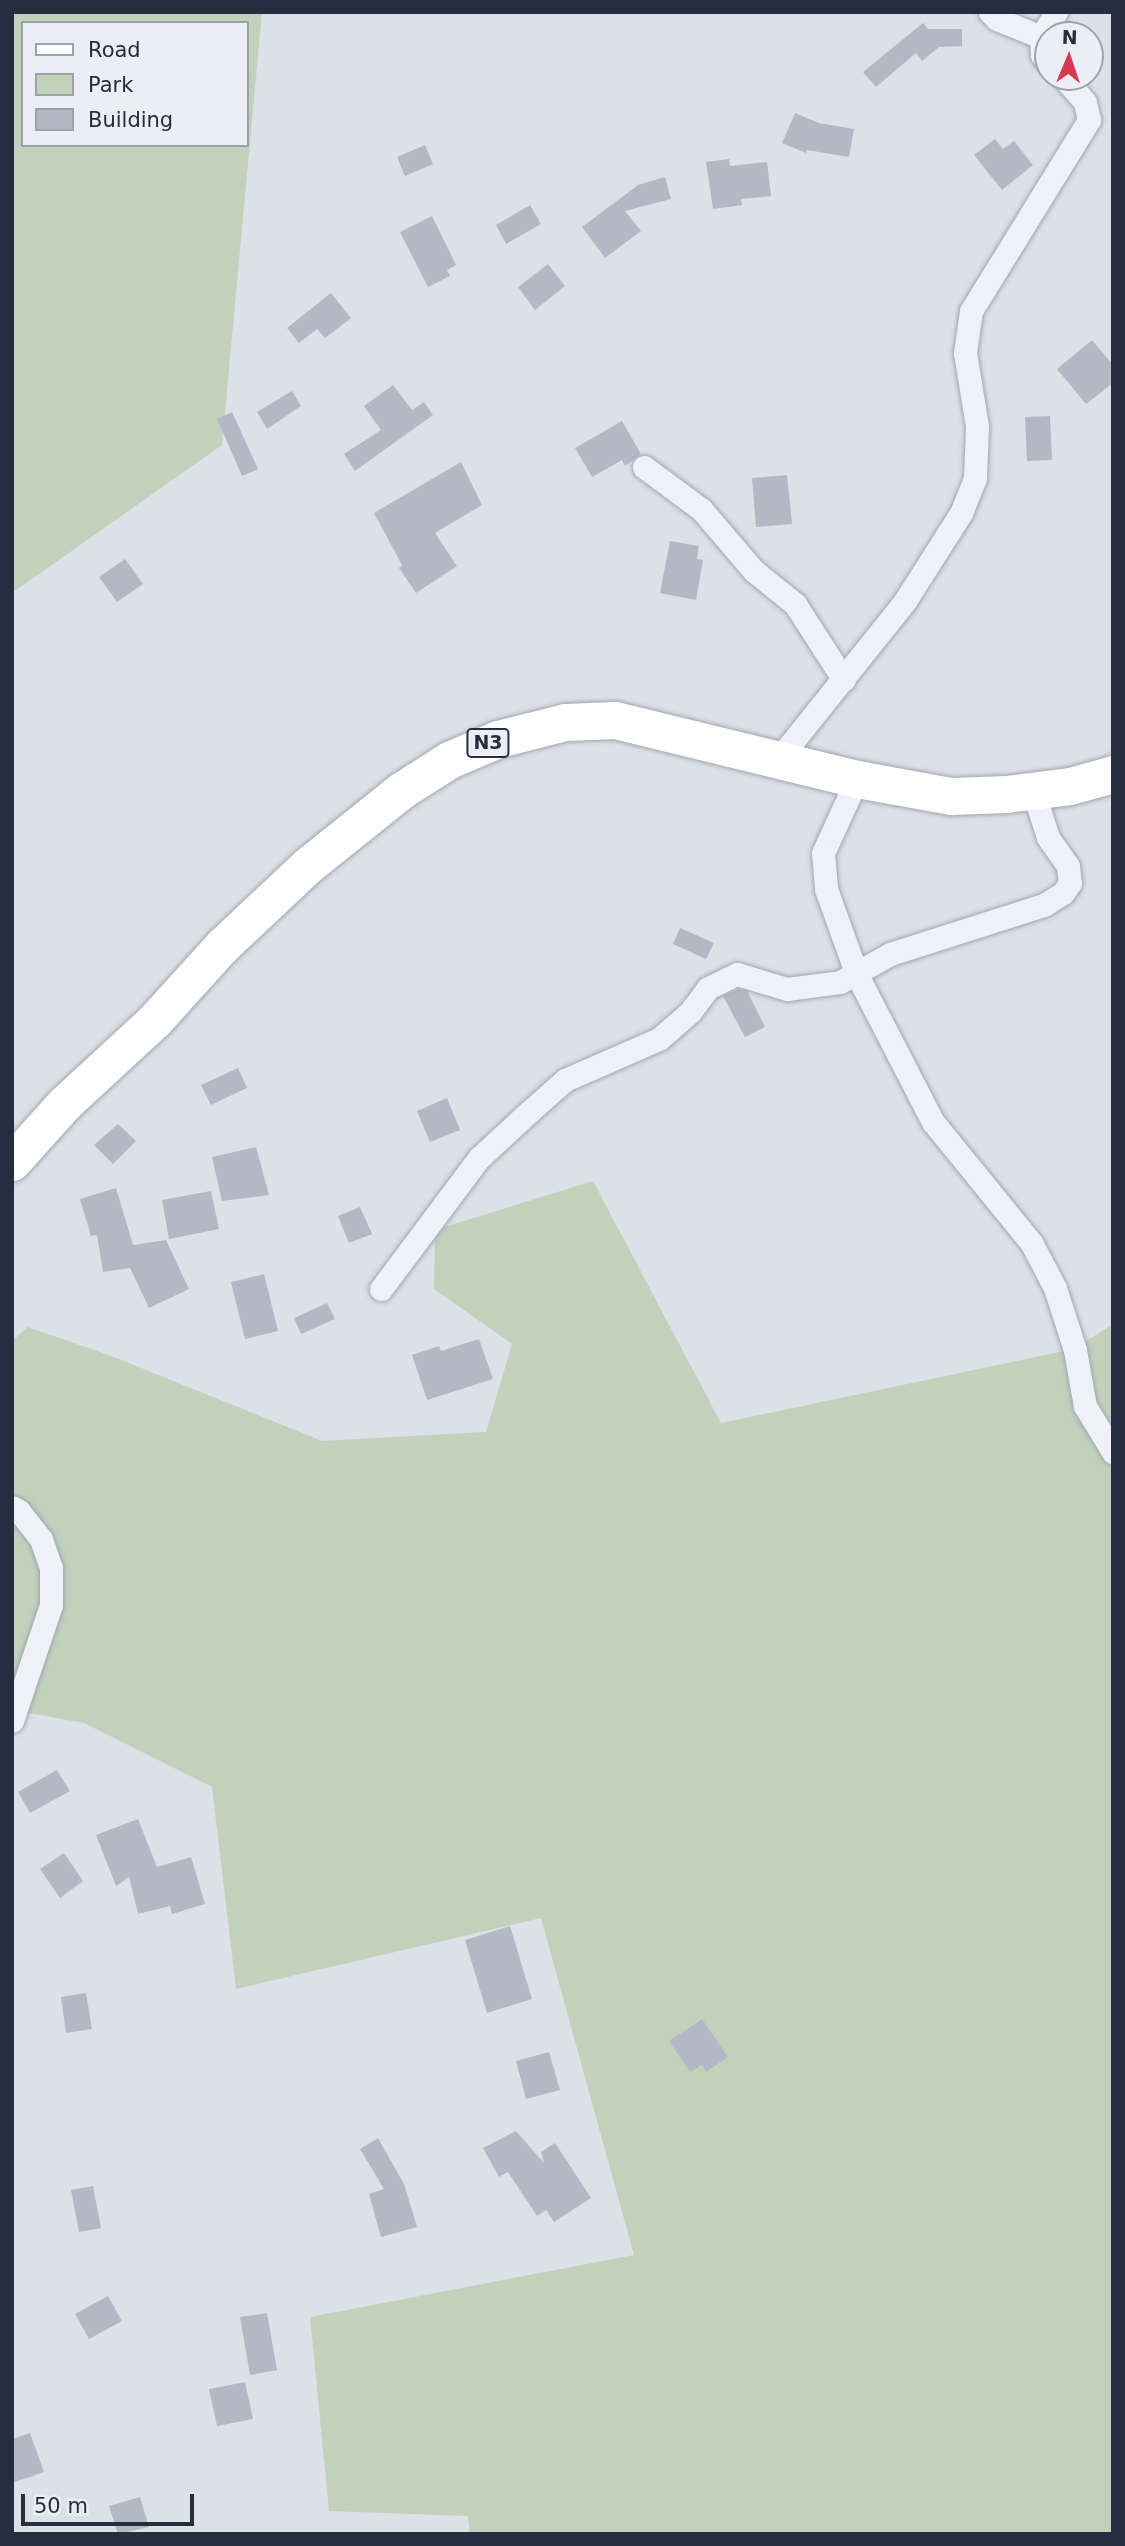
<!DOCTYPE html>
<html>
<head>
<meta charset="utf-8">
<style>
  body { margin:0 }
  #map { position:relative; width:1125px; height:2546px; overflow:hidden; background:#dce0e7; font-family:"DejaVu Sans",sans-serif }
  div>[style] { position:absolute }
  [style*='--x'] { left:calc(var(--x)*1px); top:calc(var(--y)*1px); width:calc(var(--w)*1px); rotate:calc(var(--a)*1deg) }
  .green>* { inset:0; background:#c2d1bc }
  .building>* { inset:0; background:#b3b9c4 }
  .roads { filter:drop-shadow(0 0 2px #a1a7b1) drop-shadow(0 0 2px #a1a7b1) }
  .minor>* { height:23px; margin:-11.5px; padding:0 11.5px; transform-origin:11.5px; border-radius:11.5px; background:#eef1f5 }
  .primary>* { height:37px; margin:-18.5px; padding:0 18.5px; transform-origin:18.5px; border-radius:18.5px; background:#fff }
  span { translate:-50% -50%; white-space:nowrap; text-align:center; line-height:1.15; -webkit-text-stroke:6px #ebeff5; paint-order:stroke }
  .shield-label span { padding:2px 5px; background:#ebeff5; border:2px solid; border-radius:5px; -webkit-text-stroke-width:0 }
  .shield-label { font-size:19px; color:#252e3e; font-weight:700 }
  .frame { position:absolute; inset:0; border:14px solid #252e3e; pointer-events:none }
  .legend { position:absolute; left:21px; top:21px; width:228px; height:126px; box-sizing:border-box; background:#ebeff5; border:2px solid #9ca2ac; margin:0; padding:9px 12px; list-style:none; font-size:21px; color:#252e3e }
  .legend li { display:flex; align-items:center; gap:14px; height:35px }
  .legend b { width:35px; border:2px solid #9ca2ac }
  .north { position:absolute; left:1034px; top:21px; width:70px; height:70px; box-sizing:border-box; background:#ebeff5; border:2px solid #9ca2ac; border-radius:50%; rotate:2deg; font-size:19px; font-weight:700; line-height:28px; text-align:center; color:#252e3e }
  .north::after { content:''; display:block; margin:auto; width:24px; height:32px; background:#d63751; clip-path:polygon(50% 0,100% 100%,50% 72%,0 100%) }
  .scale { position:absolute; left:21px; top:2494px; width:173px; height:32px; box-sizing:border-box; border:4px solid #252e3e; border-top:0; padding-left:9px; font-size:21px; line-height:24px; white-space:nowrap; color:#252e3e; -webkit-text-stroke:5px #ebeff5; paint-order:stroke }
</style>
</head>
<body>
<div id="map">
  <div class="green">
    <i style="clip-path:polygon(evenodd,12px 12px,262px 12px,222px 445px,12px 593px,12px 12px,23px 23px,247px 23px,247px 145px,23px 145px,23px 23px)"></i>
    <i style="clip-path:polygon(593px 1181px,721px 1423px,1074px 1349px,1113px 1324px,1113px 2534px,470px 2534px,468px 2516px,329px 2511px,310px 2317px,634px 2255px,541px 1918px,236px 1989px,212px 1787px,84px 1723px,12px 1710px,12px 1341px,28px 1327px,114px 1357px,322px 1441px,486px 1432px,512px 1344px,434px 1289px,435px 1230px)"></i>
  </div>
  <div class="building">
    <i style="clip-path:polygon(923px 23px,928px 29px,962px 29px,962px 46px,939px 47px,922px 61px,916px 53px,876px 87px,863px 72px)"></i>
    <i style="clip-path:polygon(795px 113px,819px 123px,854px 129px,849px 157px,807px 150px,806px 153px,782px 143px)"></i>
    <i style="clip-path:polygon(995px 139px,1003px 149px,1014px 141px,1033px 165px,1002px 190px,974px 155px)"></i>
    <i style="clip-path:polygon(425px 145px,433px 164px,405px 176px,397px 157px)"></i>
    <i style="clip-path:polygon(729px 159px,730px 166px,767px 162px,771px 196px,741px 199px,742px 205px,713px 209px,706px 162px)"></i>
    <i style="clip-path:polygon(665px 177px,671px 199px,625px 211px,641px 231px,605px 258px,582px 227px,638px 185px)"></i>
    <i style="clip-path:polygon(530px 205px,541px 224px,506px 244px,496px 225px)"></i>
    <i style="clip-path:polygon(432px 216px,456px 265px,447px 270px,450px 276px,428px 287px,400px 232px)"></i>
    <i style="clip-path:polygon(548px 264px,565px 286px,535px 310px,518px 287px)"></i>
    <i style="clip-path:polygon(331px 293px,351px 318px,325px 338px,317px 329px,299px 343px,287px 328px)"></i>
    <i style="clip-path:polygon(1092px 340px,1113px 365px,1113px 383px,1086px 404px,1057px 369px)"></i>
    <i style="clip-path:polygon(393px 385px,412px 410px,424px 402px,433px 415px,355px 471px,344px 454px,381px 430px,364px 406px)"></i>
    <i style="clip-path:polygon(292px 391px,301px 406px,267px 429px,257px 412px)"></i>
    <i style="clip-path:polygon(232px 412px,258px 469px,242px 476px,217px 419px)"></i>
    <i style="clip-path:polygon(1050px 416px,1052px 460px,1027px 461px,1025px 417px)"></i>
    <i style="clip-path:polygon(622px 421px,641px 454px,625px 466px,622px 460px,592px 477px,575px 448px)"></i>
    <i style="clip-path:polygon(461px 462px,482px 505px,435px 533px,457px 566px,416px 593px,399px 568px,402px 565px,374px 513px)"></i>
    <i style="clip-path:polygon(787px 475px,792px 524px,756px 527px,752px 478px)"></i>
    <i style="clip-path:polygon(670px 541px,699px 546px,697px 559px,703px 560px,696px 600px,660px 593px)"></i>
    <i style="clip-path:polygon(125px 559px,143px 584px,117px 602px,99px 577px)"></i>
    <i style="clip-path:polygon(680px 928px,714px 943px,706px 959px,673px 944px)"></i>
    <i style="clip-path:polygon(738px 989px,747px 991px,765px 1027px,745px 1037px,723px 996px)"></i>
    <i style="clip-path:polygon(238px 1068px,247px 1088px,211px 1105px,201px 1085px)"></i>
    <i style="clip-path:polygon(447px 1098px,460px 1130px,430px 1142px,417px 1111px)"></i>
    <i style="clip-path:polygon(118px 1124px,136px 1141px,113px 1164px,94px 1145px)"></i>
    <i style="clip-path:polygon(256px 1147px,269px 1195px,222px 1201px,212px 1157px)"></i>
    <i style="clip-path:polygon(116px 1188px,133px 1245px,166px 1240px,189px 1289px,149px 1308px,130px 1268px,103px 1272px,97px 1235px,91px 1236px,80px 1199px)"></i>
    <i style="clip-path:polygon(211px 1191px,219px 1229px,169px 1239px,162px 1200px)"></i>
    <i style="clip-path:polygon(360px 1207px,372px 1234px,349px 1243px,338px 1216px)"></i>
    <i style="clip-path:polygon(264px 1274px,278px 1331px,245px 1339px,231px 1282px)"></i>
    <i style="clip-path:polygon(327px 1303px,335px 1319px,301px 1334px,294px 1318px)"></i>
    <i style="clip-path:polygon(479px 1339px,493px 1379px,427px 1400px,412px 1355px,439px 1346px,441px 1351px)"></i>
    <i style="clip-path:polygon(57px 1770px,70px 1791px,30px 1813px,18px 1792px)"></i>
    <i style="clip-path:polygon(138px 1819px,157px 1867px,191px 1857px,205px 1904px,172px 1914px,170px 1906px,138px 1914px,129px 1877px,116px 1886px,96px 1835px)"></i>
    <i style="clip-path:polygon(64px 1853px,83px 1881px,60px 1898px,40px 1869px)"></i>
    <i style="clip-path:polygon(510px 1926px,532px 1999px,487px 2013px,465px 1940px)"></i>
    <i style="clip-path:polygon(86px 1993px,92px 2029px,66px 2033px,61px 1997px)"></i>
    <i style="clip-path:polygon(702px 2019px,728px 2057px,706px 2072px,702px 2065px,690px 2072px,669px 2041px)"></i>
    <i style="clip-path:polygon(549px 2052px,560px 2090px,526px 2099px,516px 2061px)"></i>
    <i style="clip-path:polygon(516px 2131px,544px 2163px,541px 2152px,555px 2143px,591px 2198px,554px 2222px,546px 2210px,537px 2216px,508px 2172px,499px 2177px,483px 2148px)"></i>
    <i style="clip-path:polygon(378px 2138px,404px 2184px,417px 2227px,381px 2237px,369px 2194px,384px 2189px,360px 2149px)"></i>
    <i style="clip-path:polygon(93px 2186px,101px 2228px,79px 2232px,71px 2190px)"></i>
    <i style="clip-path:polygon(108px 2296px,122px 2321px,89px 2339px,75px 2314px)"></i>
    <i style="clip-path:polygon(267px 2313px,277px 2370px,250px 2375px,240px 2317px)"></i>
    <i style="clip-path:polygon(245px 2382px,253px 2419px,217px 2426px,209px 2389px)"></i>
    <i style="clip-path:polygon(30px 2433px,44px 2472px,12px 2483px,12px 2439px)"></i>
    <i style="clip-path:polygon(140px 2497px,149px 2527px,118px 2534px,109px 2506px)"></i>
  </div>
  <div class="roads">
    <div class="minor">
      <i style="--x:990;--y:12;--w:10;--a:45"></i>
      <i style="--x:997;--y:19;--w:48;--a:22.2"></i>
      <i style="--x:1048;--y:61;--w:8;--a:-135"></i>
      <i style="--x:1042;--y:55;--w:18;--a:-93"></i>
      <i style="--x:1041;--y:37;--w:29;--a:-59"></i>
      <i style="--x:644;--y:467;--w:71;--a:36.4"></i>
      <i style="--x:701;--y:509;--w:82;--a:49.5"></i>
      <i style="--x:754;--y:571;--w:53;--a:38.8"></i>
      <i style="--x:795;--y:604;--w:90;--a:57.2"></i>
      <i style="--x:777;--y:761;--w:205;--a:-51.3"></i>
      <i style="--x:905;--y:601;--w:104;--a:-57.5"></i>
      <i style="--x:961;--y:513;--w:38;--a:-68"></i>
      <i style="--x:975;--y:478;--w:52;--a:-87.8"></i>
      <i style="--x:977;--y:426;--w:74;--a:-99.3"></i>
      <i style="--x:965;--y:353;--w:42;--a:-81.9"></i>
      <i style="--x:971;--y:311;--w:225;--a:-58.3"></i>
      <i style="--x:1089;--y:120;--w:18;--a:-103"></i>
      <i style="--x:1085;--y:102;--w:33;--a:-131"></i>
      <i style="--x:857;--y:779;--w:81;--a:114.7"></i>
      <i style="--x:823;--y:853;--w:36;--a:85"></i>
      <i style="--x:826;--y:889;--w:91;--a:70.2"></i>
      <i style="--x:857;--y:975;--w:165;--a:62.7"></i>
      <i style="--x:933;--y:1122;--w:157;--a:50.9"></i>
      <i style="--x:1032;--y:1244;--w:50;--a:62.4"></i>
      <i style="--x:1055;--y:1288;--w:65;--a:72.1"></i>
      <i style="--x:1075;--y:1350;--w:57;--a:79.9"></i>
      <i style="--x:1085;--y:1406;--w:54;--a:58.7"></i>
      <i style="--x:381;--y:1289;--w:164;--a:-53.2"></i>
      <i style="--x:479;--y:1158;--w:69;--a:-42.7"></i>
      <i style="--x:530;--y:1111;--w:47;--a:-41.5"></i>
      <i style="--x:565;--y:1080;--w:103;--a:-23.6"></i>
      <i style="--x:659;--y:1039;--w:41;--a:-41.1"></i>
      <i style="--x:690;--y:1012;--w:30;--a:-53"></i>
      <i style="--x:708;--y:988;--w:32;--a:-26"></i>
      <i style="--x:737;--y:974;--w:52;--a:16.7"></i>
      <i style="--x:787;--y:989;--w:53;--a:-7.5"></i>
      <i style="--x:840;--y:982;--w:57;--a:-29.2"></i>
      <i style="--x:890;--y:954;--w:162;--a:-17.7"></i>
      <i style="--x:1044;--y:905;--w:22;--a:-32"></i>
      <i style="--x:1063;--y:893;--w:12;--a:-55"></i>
      <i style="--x:1070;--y:883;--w:17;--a:-97"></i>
      <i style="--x:1068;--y:866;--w:35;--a:-125"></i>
      <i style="--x:1048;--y:837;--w:48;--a:-108.1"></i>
      <i style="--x:12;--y:1507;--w:8;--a:30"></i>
      <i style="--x:19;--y:1511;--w:36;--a:52"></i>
      <i style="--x:41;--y:1539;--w:31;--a:71"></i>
      <i style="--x:51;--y:1568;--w:37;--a:90"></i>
      <i style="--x:51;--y:1605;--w:122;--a:108.6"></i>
    </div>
    <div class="primary">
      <i style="--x:12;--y:1162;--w:78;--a:-48.1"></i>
      <i style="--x:64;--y:1104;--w:122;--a:-42.7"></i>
      <i style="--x:154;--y:1021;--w:103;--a:-47.8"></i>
      <i style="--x:223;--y:945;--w:115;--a:-43.2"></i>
      <i style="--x:307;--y:866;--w:122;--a:-38.7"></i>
      <i style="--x:402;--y:790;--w:56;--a:-32.6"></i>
      <i style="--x:449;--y:760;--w:53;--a:-23.2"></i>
      <i style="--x:498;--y:739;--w:69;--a:-14.2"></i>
      <i style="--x:565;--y:722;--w:50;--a:-2.3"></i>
      <i style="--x:615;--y:720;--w:249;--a:13.7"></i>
      <i style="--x:857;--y:779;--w:96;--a:10.3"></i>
      <i style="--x:951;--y:796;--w:55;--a:-2.1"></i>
      <i style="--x:1006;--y:794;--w:64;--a:-7.1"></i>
      <i style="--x:1070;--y:786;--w:45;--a:-15.6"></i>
    </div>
  </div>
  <div class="shield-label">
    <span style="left:488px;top:743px">N3</span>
  </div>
  <div class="frame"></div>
  <ul class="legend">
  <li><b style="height:9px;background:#fff"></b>Road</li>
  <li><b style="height:19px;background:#c2d1bc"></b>Park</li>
  <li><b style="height:19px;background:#b3b9c4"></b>Building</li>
  </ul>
  <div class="north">N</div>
  <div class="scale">50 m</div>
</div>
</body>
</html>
